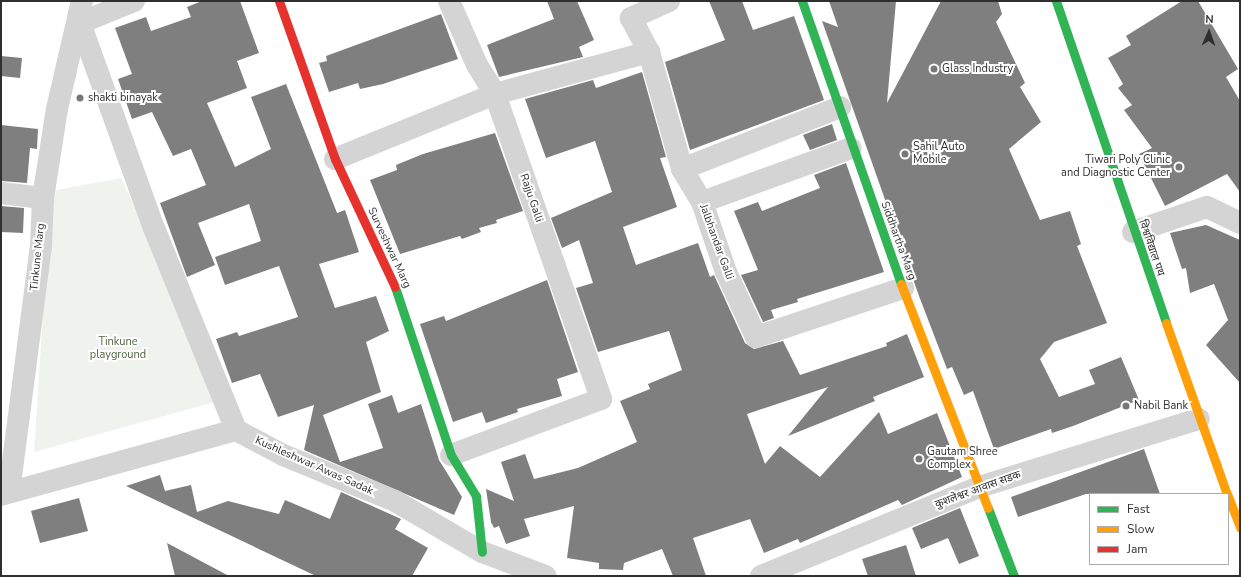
<!DOCTYPE html>
<html>
<head>
<meta charset="utf-8">
<style>
  body { margin:0 }
  #map { position:relative; width:1241px; height:577px; overflow:hidden; background:#fff; font-family:"Nunito Sans","Noto Sans Devanagari",sans-serif }
  div>[style] { position:absolute }
  [style*='--x'] { left:calc(var(--x)*1px); top:calc(var(--y)*1px); width:calc(var(--w)*1px); rotate:calc(var(--a)*1deg) }
  .green>* { inset:0; background:#f0f3ed }
  .building>* { inset:0; background:#7f7f7f }
  .street>* { height:22px; margin:-11px; padding:0 11px; transform-origin:11px; border-radius:11px; background:#d4d4d4 }
  .fast>* { height:9px; margin:-4.5px; padding:0 4.5px; transform-origin:4.5px; border-radius:4.5px; background:#30b455 }
  .slow>* { height:9px; margin:-4.5px; padding:0 4.5px; transform-origin:4.5px; border-radius:4.5px; background:#ff9f0a }
  .jam>* { height:9px; margin:-4.5px; padding:0 4.5px; transform-origin:4.5px; border-radius:4.5px; background:#e5322d }
  .dots>* { width:11px; height:11px; translate:-50% -50%; box-sizing:border-box; border:2px solid #fff; border-radius:50% }
  span { translate:-50% -50%; white-space:nowrap; text-align:center; line-height:1.15; -webkit-text-stroke:4px #fff; paint-order:stroke }
  .poi-label { font-size:11px; color:#2f2f2f }
  .left { translate:0 -50%; text-align:left }
  .right { translate:-100% -50%; text-align:right }
  .street-label { font-size:11px; color:#2f2f2f }
  .park-label { font-size:11px; color:#516641 }
  .frame { position:absolute; inset:0; border:2px solid #2f2f2f; pointer-events:none }
  .legend { position:absolute; left:1089px; top:493px; width:140px; height:72px; box-sizing:border-box; background:#fff; border:1px solid #acacac; margin:0; padding:5px 7px; list-style:none; font-size:12px; color:#2f2f2f }
  .legend li { display:flex; align-items:center; gap:8px; height:20px }
  .legend b { width:20px; border:1px solid #acacac }
  .north { position:absolute; left:1189px; top:12px; width:40px; height:40px; -webkit-text-stroke:3px #fff; paint-order:stroke; rotate:2deg; font-size:11px; font-weight:700; line-height:16px; text-align:center; color:#2f2f2f }
  .north::after { content:''; display:block; margin:auto; width:14px; height:18px; background:#2f2f2f; clip-path:polygon(50% 0,100% 100%,50% 72%,0 100%) }
</style>
</head>
<body>
<div id="map">
  <div class="green">
    <div style="clip-path:polygon(121px 178px,226px 399px,34px 452px,51px 191px)"></div>
  </div>
  <div class="building">
    <div style="clip-path:polygon(202px 1px,240px 1px,259px 53px,237px 61px,247px 88px,207px 103px,235px 167px,271px 149px,251px 97px,286px 84px,337px 213px,345px 210px,359px 252px,319px 264px,335px 308px,376px 296px,389px 331px,366px 342px,381px 392px,323px 415px,340px 462px,383px 448px,368px 404px,392px 395px,398px 413px,421px 404px,439px 460px,462px 497px,454px 515px,304px 450px,314px 405px,278px 417px,260px 374px,232px 383px,216px 339px,237px 332px,239px 336px,298px 317px,279px 266px,225px 285px,215px 257px,261px 241px,249px 204px,198px 223px,215px 265px,187px 277px,160px 203px,206px 185px,191px 149px,173px 156px,152px 112px,132px 119px,118px 79px,132px 74px,115px 28px,146px 17px,151px 31px,191px 17px,187px 7px)"></div>
    <div style="clip-path:polygon(547px 1px,577px 1px,594px 40px,579px 47px,583px 57px,499px 77px,487px 45px,554px 19px)"></div>
    <div style="clip-path:polygon(709px 1px,742px 1px,753px 30px,794px 16px,824px 100px,690px 150px,665px 62px,725px 40px)"></div>
    <div style="clip-path:polygon(829px 1px,896px 1px,887px 103px,941px 1px,998px 1px,1002px 14px,996px 22px,1025px 83px,1020px 87px,1041px 122px,1009px 149px,1040px 220px,1070px 211px,1081px 244px,1077px 246px,1107px 323px,1054px 342px,1040px 359px,1059px 397px,1095px 384px,1089px 370px,1121px 357px,1139px 400px,1073px 426px,1052px 433px,1051px 429px,994px 449px,973px 391px,964px 395px,952px 367px,947px 369px,919px 296px,822px 21px,838px 27px)"></div>
    <div style="clip-path:polygon(1182px 1px,1198px 1px,1238px 69px,1226px 77px,1240px 101px,1240px 192px,1227px 174px,1165px 206px,1139px 154px,1152px 148px,1124px 110px,1132px 105px,1118px 88px,1123px 84px,1108px 58px,1131px 45px,1126px 36px)"></div>
    <div style="clip-path:polygon(441px 14px,458px 59px,383px 84px,360px 89px,358px 83px,329px 92px,319px 63px,327px 61px,326px 56px)"></div>
    <div style="clip-path:polygon(1px 56px,22px 58px,20px 78px,1px 76px)"></div>
    <div style="clip-path:polygon(642px 72px,666px 157px,660px 158px,677px 207px,623px 227px,636px 265px,698px 243px,710px 277px,714px 275px,745px 343px,754px 349px,783px 341px,800px 375px,887px 346px,886px 343px,907px 334px,924px 377px,873px 397px,875px 401px,788px 436px,828px 387px,747px 414px,765px 464px,780px 446px,820px 477px,879px 412px,888px 434px,937px 413px,962px 477px,902px 505px,898px 500px,800px 543px,798px 539px,764px 553px,750px 519px,693px 538px,706px 576px,673px 576px,662px 549px,624px 563px,623px 570px,599px 569px,599px 563px,567px 558px,574px 506px,524px 519px,530px 536px,506px 544px,499px 526px,494px 528px,491px 522px,486px 489px,514px 501px,501px 462px,525px 454px,534px 479px,578px 468px,637px 442px,620px 401px,650px 389px,648px 384px,682px 370px,669px 331px,598px 352px,576px 288px,593px 283px,579px 240px,562px 248px,551px 218px,612px 192px,595px 141px,546px 158px,525px 99px,593px 80px,596px 88px)"></div>
    <div style="clip-path:polygon(832px 124px,837px 140px,810px 150px,803px 135px)"></div>
    <div style="clip-path:polygon(1px 125px,38px 129px,37px 149px,30px 148px,27px 183px,1px 181px)"></div>
    <div style="clip-path:polygon(495px 133px,523px 211px,496px 220px,497px 223px,479px 228px,481px 232px,462px 239px,460px 236px,400px 254px,370px 180px,397px 170px,396px 165px,423px 154px)"></div>
    <div style="clip-path:polygon(846px 163px,884px 272px,797px 299px,798px 302px,771px 310px,774px 318px,763px 322px,741px 275px,758px 270px,734px 211px,758px 202px,762px 211px,820px 188px,814px 175px)"></div>
    <div style="clip-path:polygon(1px 206px,24px 208px,23px 233px,1px 232px)"></div>
    <div style="clip-path:polygon(1206px 225px,1240px 240px,1240px 383px,1206px 345px,1228px 320px,1214px 284px,1190px 293px,1186px 268px,1182px 269px,1170px 233px)"></div>
    <div style="clip-path:polygon(547px 280px,578px 372px,557px 379px,562px 396px,517px 409px,518px 412px,486px 423px,482px 412px,453px 422px,420px 324px,444px 316px,446px 321px)"></div>
    <div style="clip-path:polygon(1144px 449px,1160px 494px,1086px 494px,1018px 517px,1011px 497px)"></div>
    <div style="clip-path:polygon(160px 475px,165px 491px,191px 485px,197px 512px,228px 501px,279px 514px,285px 500px,330px 519px,341px 492px,401px 519px,395px 529px,428px 548px,412px 576px,316px 576px,126px 486px)"></div>
    <div style="clip-path:polygon(79px 498px,88px 531px,40px 543px,31px 511px)"></div>
    <div style="clip-path:polygon(960px 508px,979px 556px,959px 564px,948px 538px,921px 549px,912px 528px)"></div>
    <div style="clip-path:polygon(167px 543px,229px 576px,175px 576px)"></div>
    <div style="clip-path:polygon(906px 545px,916px 576px,868px 576px,862px 559px)"></div>
  </div>
  <div class="street">
    <div style="--x:134;--y:1;--w:58;--a:157.8"></div>
    <div style="--x:80;--y:23;--w:218;--a:70.2"></div>
    <div style="--x:154;--y:228;--w:218;--a:67.9"></div>
    <div style="--x:449;--y:1;--w:70;--a:66.4"></div>
    <div style="--x:477;--y:65;--w:34;--a:58"></div>
    <div style="--x:495;--y:94;--w:323;--a:70.8"></div>
    <div style="--x:601;--y:399;--w:160;--a:159.5"></div>
    <div style="--x:669;--y:1;--w:42;--a:155.9"></div>
    <div style="--x:631;--y:18;--w:38;--a:62"></div>
    <div style="--x:649;--y:52;--w:122;--a:74.2"></div>
    <div style="--x:682;--y:169;--w:39;--a:59"></div>
    <div style="--x:702;--y:202;--w:74;--a:71.1"></div>
    <div style="--x:726;--y:272;--w:72;--a:65.2"></div>
    <div style="--x:756;--y:337;--w:155;--a:-18.4"></div>
    <div style="--x:335;--y:159;--w:173;--a:-22.1"></div>
    <div style="--x:495;--y:94;--w:160;--a:-15.3"></div>
    <div style="--x:682;--y:169;--w:170;--a:-21.4"></div>
    <div style="--x:1;--y:193;--w:42;--a:6.8"></div>
    <div style="--x:702;--y:202;--w:158;--a:-19.9"></div>
    <div style="--x:1133;--y:232;--w:78;--a:-18.7"></div>
    <div style="--x:1207;--y:207;--w:37;--a:26"></div>
    <div style="--x:9;--y:492;--w:248;--a:-82.6"></div>
    <div style="--x:41;--y:246;--w:48;--a:-87.6"></div>
    <div style="--x:43;--y:198;--w:90;--a:-81.1"></div>
    <div style="--x:57;--y:109;--w:111;--a:-77"></div>
    <div style="--x:1;--y:495;--w:244;--a:-15.5"></div>
    <div style="--x:236;--y:430;--w:53;--a:28"></div>
    <div style="--x:283;--y:455;--w:121;--a:22.3"></div>
    <div style="--x:395;--y:501;--w:101;--a:30.4"></div>
    <div style="--x:482;--y:552;--w:68;--a:20.6"></div>
    <div style="--x:761;--y:576;--w:235;--a:-22.2"></div>
    <div style="--x:979;--y:487;--w:230;--a:-17.2"></div>
  </div>
  <div class="fast">
    <div style="--x:802;--y:1;--w:300;--a:70.7"></div>
    <div style="--x:1056;--y:1;--w:340;--a:71.1"></div>
    <div style="--x:395;--y:287;--w:177;--a:71.6"></div>
    <div style="--x:451;--y:455;--w:48;--a:58.6"></div>
    <div style="--x:476;--y:496;--w:56;--a:83.9"></div>
    <div style="--x:988;--y:508;--w:73;--a:69.1"></div>
  </div>
  <div class="slow">
    <div style="--x:901;--y:284;--w:240;--a:68.8"></div>
    <div style="--x:1166;--y:323;--w:182;--a:70.4"></div>
    <div style="--x:1228;--y:496;--w:34;--a:69"></div>
  </div>
  <div class="jam">
    <div style="--x:279;--y:1;--w:168;--a:70.5"></div>
    <div style="--x:335;--y:159;--w:141;--a:64.9"></div>
  </div>
  <div class="dots">
    <div style="left:934px;top:69px;background:#787878"></div>
    <div style="left:80px;top:98px;background:#787878"></div>
    <div style="left:905px;top:154px;background:#787878"></div>
    <div style="left:1179px;top:167px;background:#787878"></div>
    <div style="left:1126px;top:406px;background:#787878"></div>
    <div style="left:919px;top:459px;background:#787878"></div>
  </div>
  <div class="poi-label">
    <span class="left" style="left:942px;top:69px">Glass Industry</span>
    <span class="left" style="left:88px;top:98px">shakti binayak</span>
    <span class="left" style="left:913px;top:154px">Sahil Auto<br>Mobile</span>
    <span class="right" style="left:1170px;top:167px">Tiwari Poly Clinic<br>and Diagnostic Center</span>
    <span class="left" style="left:1134px;top:406px">Nabil Bank</span>
    <span class="left" style="left:927px;top:459px">Gautam Shree<br>Complex</span>
  </div>
  <div class="street-label">
    <span style="left:531px;top:198px;rotate:71deg">Rajju Galli</span>
    <span style="left:898px;top:241px;rotate:70deg">Siddhartha Marg</span>
    <span style="left:716px;top:242px;rotate:70deg">Jalbhandar Galli</span>
    <span style="left:389px;top:248px;rotate:65deg">Surveshwar Marg</span>
    <span style="left:1151px;top:248px;rotate:71deg">विश्वविद्याल पथ</span>
    <span style="left:38px;top:257px;rotate:-84deg">Tinkune Marg</span>
    <span style="left:314px;top:466px;rotate:24deg">Kushleshwar Awas Sadak</span>
    <span style="left:978px;top:490px;rotate:-20deg">कुशलेश्वर आवास सडक</span>
  </div>
  <div class="park-label">
    <span style="left:118px;top:349px">Tinkune<br>playground</span>
  </div>
  <div class="frame"></div>
  <ul class="legend">
  <li><b style="height:5px;background:#30b455"></b>Fast</li>
  <li><b style="height:5px;background:#ff9f0a"></b>Slow</li>
  <li><b style="height:5px;background:#e5322d"></b>Jam</li>
  </ul>
  <div class="north">N</div>
</div>
</body>
</html>
